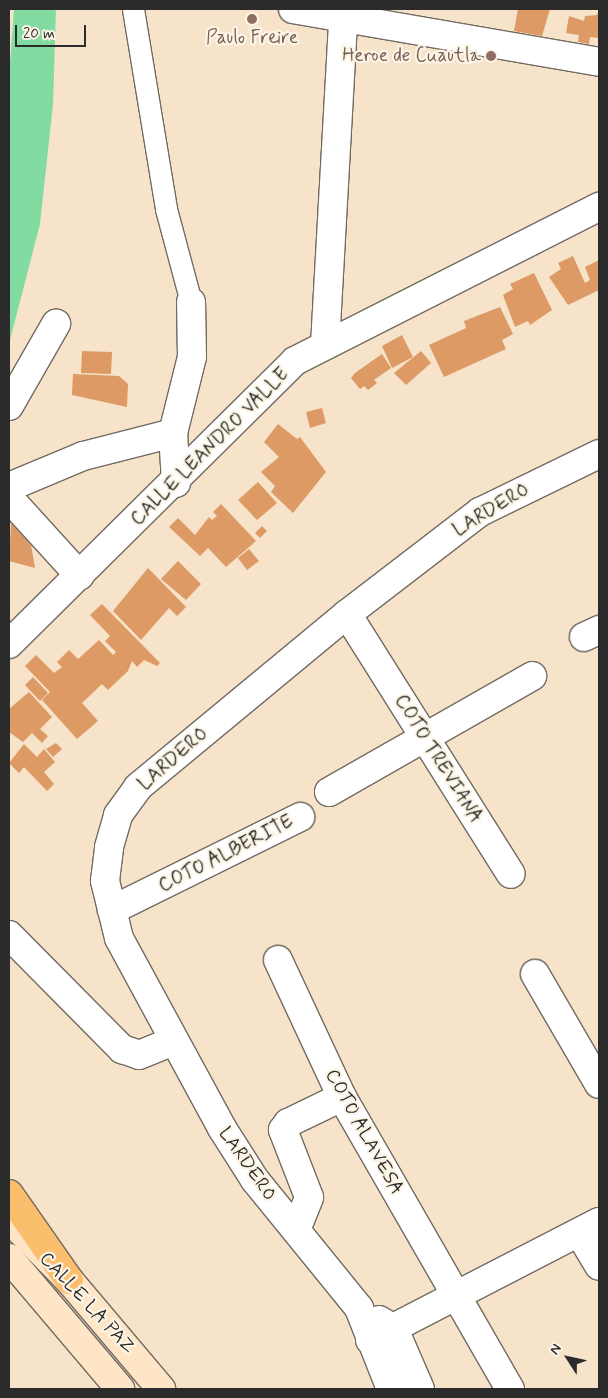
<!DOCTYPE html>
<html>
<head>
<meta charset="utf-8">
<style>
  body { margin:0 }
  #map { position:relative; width:608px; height:1398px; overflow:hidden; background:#f6e3c9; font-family:Mynerve,sans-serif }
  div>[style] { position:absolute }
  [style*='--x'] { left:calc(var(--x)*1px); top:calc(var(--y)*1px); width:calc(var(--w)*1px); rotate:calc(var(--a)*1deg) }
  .green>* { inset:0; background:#82dca2 }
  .building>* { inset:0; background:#dd9a64 }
  .roads { filter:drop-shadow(1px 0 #726b62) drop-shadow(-1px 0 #726b62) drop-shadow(0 1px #726b62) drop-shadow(0 -1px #726b62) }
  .pedestrian>* { height:21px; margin:-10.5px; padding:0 10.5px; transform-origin:10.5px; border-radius:10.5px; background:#fff }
  .minor>* { height:28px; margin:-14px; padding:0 14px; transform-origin:14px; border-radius:14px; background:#fff }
  .tertiary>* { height:28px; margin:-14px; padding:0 14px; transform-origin:14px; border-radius:14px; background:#fff }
  .secondary>* { height:28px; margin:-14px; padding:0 14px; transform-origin:14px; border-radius:14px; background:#fde5c5 }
  .trunk>* { height:28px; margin:-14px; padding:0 14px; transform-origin:14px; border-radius:14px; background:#fabe6d }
  .dots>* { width:14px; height:14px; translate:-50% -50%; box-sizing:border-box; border:2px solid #fcf5e5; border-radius:50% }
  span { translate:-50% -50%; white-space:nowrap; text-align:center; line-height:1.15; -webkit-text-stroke:4.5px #fcf5e5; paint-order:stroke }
  .education-label { font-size:19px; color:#785e54 }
  .right { translate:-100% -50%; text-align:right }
  .street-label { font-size:19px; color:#2b2b2b }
  .frame { position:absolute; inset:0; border:10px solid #2b2b2b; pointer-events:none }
  .north { position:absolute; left:543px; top:1333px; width:50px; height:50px; -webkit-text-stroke:4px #fcf5e5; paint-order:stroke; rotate:305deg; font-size:14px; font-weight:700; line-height:20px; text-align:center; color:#2b2b2b }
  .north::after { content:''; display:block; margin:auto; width:18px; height:22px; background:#2b2b2b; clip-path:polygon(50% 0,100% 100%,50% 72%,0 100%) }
  .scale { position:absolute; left:15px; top:25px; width:71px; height:22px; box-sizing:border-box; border:2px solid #2b2b2b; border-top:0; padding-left:6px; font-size:15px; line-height:18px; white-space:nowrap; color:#2b2b2b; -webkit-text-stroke:4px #fcf5e5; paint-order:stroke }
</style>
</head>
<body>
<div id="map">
  <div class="green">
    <div style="clip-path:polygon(14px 9px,56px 9px,53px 104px,40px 224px,9px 344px,9px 77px)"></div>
  </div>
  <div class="building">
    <div style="clip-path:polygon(518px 9px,550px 9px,542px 36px,514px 31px)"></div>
    <div style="clip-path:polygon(599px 9px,599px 38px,590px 37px,589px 44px,578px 42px,579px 35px,566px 33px,569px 16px,584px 21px,585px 16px,597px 15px)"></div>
    <div style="clip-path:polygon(573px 256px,585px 283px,590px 280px,585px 267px,599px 260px,599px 290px,568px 305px,549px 277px,561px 269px,558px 263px)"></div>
    <div style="clip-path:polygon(534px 273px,552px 310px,530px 325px,528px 321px,515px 327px,503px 295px,513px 289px,510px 284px)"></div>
    <div style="clip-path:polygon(500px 307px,513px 334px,502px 340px,506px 349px,444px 377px,429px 345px,466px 328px,464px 321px)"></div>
    <div style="clip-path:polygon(402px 335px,413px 357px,392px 368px,382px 346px)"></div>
    <div style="clip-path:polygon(82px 351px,112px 352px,111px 374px,81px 373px)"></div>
    <div style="clip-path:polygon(421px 351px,431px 363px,406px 385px,394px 373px)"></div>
    <div style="clip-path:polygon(382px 354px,391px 368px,374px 380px,377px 383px,368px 390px,364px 386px,360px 389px,351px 378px,355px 373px)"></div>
    <div style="clip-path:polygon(73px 374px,119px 376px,128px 384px,127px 407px,72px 395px)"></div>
    <div style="clip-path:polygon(322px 408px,326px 423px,310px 428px,306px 412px)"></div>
    <div style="clip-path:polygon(278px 424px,297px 439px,300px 437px,326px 472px,293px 513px,271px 492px,275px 486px,261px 472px,279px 457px,264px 442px)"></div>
    <div style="clip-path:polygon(258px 482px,277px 503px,257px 520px,238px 500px)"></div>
    <div style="clip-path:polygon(221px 504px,256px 541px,226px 567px,208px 548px,200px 556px,169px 527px,178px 518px,195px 535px,209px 517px,212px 520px,217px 516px,213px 512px)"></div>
    <div style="clip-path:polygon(11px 523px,31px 545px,35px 568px,9px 561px)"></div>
    <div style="clip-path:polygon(262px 526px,267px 531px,260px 538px,255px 533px)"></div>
    <div style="clip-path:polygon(249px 549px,259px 561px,247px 570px,238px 558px)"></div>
    <div style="clip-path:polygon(178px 561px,201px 584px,186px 600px,161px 579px)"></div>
    <div style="clip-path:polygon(148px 568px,186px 607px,177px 616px,169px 608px,141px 640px,113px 611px)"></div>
    <div style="clip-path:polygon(102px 604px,160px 663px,157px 666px,144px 660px,137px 667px,132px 661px,128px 671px,108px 690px,102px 684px,82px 703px,98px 721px,77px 739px,42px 700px,50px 692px,25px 666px,36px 655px,54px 673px,62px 667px,57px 662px,69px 650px,78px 659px,99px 640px,113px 655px,116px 652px,105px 641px,110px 636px,90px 615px)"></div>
    <div style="clip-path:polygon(33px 677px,48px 693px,40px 701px,25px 685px)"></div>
    <div style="clip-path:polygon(29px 692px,52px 717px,40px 729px,48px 736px,42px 743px,32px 733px,23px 742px,9px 732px,9px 709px)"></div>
    <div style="clip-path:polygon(56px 743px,62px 749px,53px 757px,46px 749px)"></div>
    <div style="clip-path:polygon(24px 744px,37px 757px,44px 749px,55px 762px,44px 772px,54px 784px,47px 791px,24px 767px,19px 773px,9px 763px)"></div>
  </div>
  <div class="roads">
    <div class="pedestrian">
      <div style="--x:133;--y:9;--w:203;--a:80.6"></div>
      <div style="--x:166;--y:209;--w:96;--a:75"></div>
    </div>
    <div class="minor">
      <div style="--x:325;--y:345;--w:325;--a:-86.8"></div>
      <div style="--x:9;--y:406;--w:95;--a:-60.2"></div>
      <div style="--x:176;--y:483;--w:50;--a:-93.4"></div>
      <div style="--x:173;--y:433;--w:78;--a:-76"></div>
      <div style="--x:192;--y:357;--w:55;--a:-91"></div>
      <div style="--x:9;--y:487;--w:80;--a:-22.7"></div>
      <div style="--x:83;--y:456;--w:93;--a:-14.3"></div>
      <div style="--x:9;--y:498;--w:105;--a:47.7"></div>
      <div style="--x:347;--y:614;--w:307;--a:57.8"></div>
      <div style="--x:584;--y:637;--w:17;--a:-25"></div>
      <div style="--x:329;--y:792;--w:234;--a:-29.7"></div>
      <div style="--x:112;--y:910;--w:210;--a:-26.3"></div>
      <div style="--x:9;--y:935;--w:161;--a:45.3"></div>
      <div style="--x:122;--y:1049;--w:18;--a:19"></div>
      <div style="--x:139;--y:1055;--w:38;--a:-22"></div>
      <div style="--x:278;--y:960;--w:151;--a:65"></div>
      <div style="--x:342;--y:1097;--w:337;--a:60.1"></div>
      <div style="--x:535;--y:974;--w:127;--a:59.8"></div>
      <div style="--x:296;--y:1230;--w:35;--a:-68"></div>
      <div style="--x:309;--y:1197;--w:72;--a:-111.2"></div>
      <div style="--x:283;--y:1130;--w:9;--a:-54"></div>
      <div style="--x:288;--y:1123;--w:60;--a:-25.7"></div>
      <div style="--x:580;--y:1234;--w:37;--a:59"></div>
    </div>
    <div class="tertiary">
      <div style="--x:293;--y:9;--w:311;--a:9.8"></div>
      <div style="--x:9;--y:644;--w:402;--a:-44.7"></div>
      <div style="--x:295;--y:361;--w:341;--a:-26.9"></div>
      <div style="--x:379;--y:1320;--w:17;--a:31"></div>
      <div style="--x:394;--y:1329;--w:65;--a:66.6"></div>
      <div style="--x:370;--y:1340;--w:258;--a:-27.3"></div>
      <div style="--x:391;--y:1389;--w:87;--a:-111.6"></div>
      <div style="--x:359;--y:1308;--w:165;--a:-129.1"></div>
      <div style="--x:255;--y:1180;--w:62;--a:-122.4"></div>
      <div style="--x:222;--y:1128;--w:216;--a:-118.5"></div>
      <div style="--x:119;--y:938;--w:59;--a:-103.8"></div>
      <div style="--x:105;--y:881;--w:34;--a:-83"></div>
      <div style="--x:109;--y:847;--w:33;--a:-74"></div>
      <div style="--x:118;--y:815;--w:34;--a:-54"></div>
      <div style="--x:138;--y:787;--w:271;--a:-39.6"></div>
      <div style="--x:347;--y:614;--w:168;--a:-37.5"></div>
      <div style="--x:480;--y:512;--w:132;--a:-26"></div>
    </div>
    <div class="secondary">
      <div style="--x:9;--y:1219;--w:86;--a:45.5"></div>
      <div style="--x:69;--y:1280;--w:143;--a:49.8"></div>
      <div style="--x:9;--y:1258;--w:172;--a:49.7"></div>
    </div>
    <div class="trunk">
      <div style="--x:9;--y:1194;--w:105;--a:55.1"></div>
    </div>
  </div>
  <div class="dots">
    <div style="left:252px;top:19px;background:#8d6e63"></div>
    <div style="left:491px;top:56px;background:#8d6e63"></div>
  </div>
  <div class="education-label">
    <span style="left:252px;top:38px">Paulo Freire</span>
    <span class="right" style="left:481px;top:56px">Heroe de Cuautla</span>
  </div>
  <div class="street-label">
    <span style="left:210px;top:447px;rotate:-45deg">CALLE LEANDRO VALLE</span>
    <span style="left:491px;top:510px;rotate:-31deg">LARDERO</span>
    <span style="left:173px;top:759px;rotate:-41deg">LARDERO</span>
    <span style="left:438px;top:759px;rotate:58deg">COTO TREVIANA</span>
    <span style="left:226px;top:854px;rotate:-27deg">COTO ALBERITE</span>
    <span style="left:364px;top:1132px;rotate:61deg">COTO ALAVESA</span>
    <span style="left:247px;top:1164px;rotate:55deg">LARDERO</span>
    <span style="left:87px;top:1303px;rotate:47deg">CALLE LA PAZ</span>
  </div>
  <div class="frame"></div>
  <div class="north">N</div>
  <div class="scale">20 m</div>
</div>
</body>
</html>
